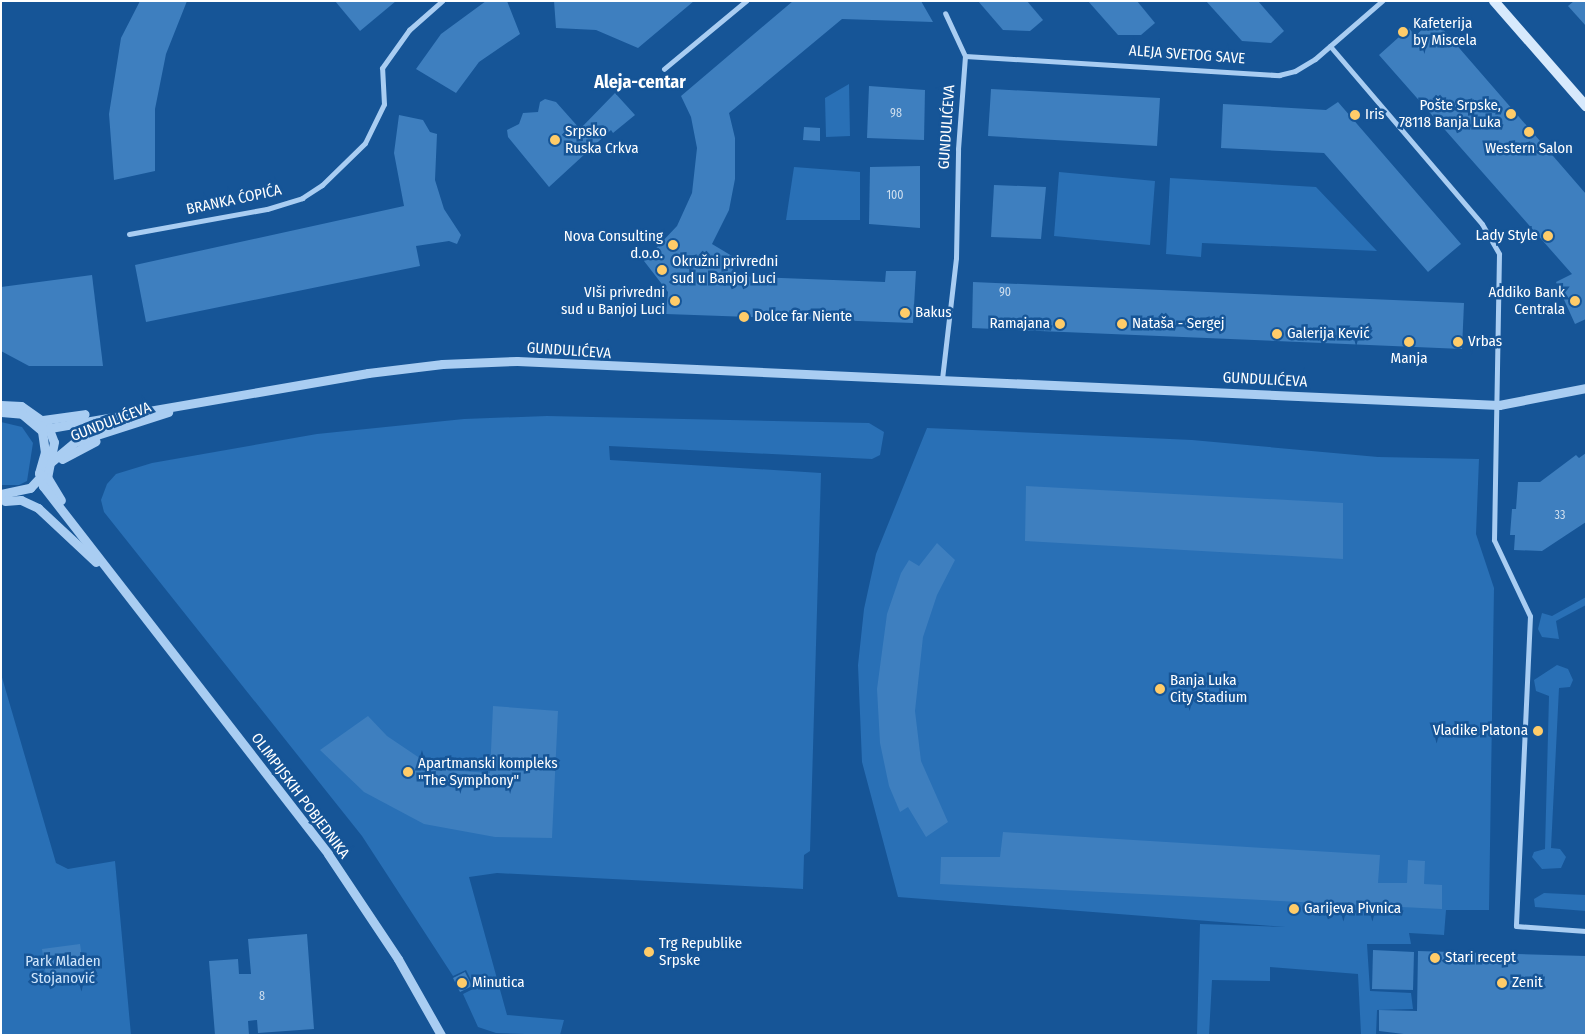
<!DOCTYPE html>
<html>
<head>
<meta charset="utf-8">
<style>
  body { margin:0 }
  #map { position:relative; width:1587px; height:1036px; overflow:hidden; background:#165597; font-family:"Fira Sans Condensed",sans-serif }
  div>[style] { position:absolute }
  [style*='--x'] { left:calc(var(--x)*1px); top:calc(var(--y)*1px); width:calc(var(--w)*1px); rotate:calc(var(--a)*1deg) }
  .green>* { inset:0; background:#2970b6 }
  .building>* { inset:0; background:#3e7fbf }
  .pedestrian>* { height:4.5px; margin:-2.25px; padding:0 2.25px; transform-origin:2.25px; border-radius:2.25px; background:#a9cdf2 }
  .minor>* { height:5px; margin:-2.5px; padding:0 2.5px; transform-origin:2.5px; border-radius:2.5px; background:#a9cdf2 }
  .tertiary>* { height:9px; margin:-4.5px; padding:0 4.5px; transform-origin:4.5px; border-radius:4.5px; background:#a9cdf2 }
  .secondary>* { height:10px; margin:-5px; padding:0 5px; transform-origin:5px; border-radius:5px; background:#d7e9fc }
  .dots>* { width:14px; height:14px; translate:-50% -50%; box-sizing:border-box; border:2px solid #165597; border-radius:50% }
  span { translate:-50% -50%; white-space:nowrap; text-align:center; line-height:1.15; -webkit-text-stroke:5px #165597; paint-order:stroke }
  .number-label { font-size:12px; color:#cfdfef }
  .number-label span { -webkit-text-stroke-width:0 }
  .poi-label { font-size:15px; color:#fff }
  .left { translate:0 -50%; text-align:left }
  .right { translate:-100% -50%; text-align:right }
  .street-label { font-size:15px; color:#fff }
  .park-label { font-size:15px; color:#d0e6fc }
  .quarter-label { font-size:18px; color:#fff; font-weight:700 }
  .frame { position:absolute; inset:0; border:2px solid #fff; pointer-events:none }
</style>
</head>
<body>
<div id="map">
  <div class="green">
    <div style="clip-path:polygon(849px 84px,850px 136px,826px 137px,825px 98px)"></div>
    <div style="clip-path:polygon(794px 167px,860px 172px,860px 220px,786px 220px)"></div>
    <div style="clip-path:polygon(1059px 172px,1155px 181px,1150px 245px,1054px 236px)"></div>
    <div style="clip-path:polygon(1170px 178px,1316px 187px,1377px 251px,1202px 243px,1201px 257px,1166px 254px)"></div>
    <div style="clip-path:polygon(547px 416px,869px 423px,884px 432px,880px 455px,872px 459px,609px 446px,610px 460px,821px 473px,810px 851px,804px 855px,803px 889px,497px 873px,469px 877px,507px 1015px,564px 1020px,560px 1035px,496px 1033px,478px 1027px,463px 994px,475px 988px,466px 970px,453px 976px,362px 836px,104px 512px,101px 500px,107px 484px,116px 474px,152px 463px,317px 434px,464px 419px)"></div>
    <div style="clip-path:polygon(1px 422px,22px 427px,33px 443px,27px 481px,19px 485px,1px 485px)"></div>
    <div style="clip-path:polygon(927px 428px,1192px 440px,1378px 457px,1479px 459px,1476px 534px,1494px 588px,1489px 910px,1446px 910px,1444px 935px,1409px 933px,1411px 944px,1367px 944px,1370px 991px,1411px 993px,1413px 1009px,1377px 1010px,1376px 1035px,1361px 1034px,1358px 974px,1270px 967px,1270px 981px,1212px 980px,1209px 1035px,1197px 1035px,1200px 924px,1286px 927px,898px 897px,862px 762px,858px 665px,864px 609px,876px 554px)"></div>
    <div style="clip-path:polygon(1586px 597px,1586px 605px,1556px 621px,1559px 639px,1542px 637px,1538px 629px,1542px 613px,1552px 616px)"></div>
    <div style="clip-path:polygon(1557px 665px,1568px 669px,1573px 680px,1570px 687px,1559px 688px,1551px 848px,1560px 849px,1566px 857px,1561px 868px,1542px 869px,1532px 857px,1534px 852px,1545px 849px,1549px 696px,1536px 691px,1534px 680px)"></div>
    <div style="clip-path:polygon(1px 674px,56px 863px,68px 869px,115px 861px,131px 1035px,1px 1035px)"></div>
    <div style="clip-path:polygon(1544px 893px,1586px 895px,1586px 911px,1535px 907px,1534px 899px)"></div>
  </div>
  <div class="building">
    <div style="clip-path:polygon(140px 1px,187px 1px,166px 54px,155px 109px,155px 171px,114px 180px,109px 114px,121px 38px)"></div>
    <div style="clip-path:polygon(335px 1px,396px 1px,360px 31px)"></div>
    <div style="clip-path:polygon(486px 1px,507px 1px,520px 34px,479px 62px,456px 93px,416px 69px,441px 34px)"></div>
    <div style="clip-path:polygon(554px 1px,694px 1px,638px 48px,596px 30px,556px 28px)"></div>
    <div style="clip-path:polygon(793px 1px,921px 1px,933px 22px,842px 19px,729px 113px,735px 138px,735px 179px,729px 210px,712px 244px,732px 256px,733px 276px,885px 282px,886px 271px,916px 271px,913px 323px,666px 314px,668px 292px,644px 261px,677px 226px,692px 193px,697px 148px,691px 117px,681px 96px)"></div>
    <div style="clip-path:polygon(978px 1px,1027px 1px,1043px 20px,1030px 31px,1003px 30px)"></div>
    <div style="clip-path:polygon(1088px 1px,1137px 1px,1155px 23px,1141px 35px,1118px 35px)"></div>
    <div style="clip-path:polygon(1206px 1px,1258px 1px,1284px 31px,1271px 43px,1242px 41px)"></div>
    <div style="clip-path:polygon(1574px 1px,1586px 1px,1586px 26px,1568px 6px)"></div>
    <div style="clip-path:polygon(1434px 19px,1586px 194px,1586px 319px,1575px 324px,1556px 282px,1572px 274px,1379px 55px,1409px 28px,1415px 36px)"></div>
    <div style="clip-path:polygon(869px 86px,925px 90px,924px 140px,867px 138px)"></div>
    <div style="clip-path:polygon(991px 89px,1160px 98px,1157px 146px,988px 136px)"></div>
    <div style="clip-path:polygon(615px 93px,635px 115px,613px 133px,611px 130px,549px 187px,508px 137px,507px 130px,519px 124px,523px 113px,538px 112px,540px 102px,545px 99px,556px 102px,580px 129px)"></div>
    <div style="clip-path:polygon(1338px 102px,1461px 244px,1428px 272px,1324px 153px,1221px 148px,1223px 104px,1326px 110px)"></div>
    <div style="clip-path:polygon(399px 115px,423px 120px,430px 132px,437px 134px,435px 180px,444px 209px,461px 235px,457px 244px,449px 241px,416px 246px,420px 266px,146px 322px,135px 265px,404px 206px,394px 153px)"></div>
    <div style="clip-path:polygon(804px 127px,820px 128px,820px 141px,803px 140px)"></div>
    <div style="clip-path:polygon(920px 166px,920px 228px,869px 224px,870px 167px)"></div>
    <div style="clip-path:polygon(994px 185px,1046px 187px,1041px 239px,991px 237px)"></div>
    <div style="clip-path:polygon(92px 275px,103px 366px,29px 366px,1px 351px,1px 287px)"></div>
    <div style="clip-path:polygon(973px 282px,1464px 303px,1462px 349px,972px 328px)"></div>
    <div style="clip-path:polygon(1586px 453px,1586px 522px,1542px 551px,1514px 550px,1515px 535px,1510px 535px,1512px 509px,1516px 509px,1518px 482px,1540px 482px,1576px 455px,1579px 458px)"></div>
    <div style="clip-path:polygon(1026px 486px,1343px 503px,1343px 559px,1025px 541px)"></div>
    <div style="clip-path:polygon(937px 543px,955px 560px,937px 595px,923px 637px,915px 711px,921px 761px,948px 822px,926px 837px,908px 807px,900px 812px,889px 786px,880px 743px,877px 689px,887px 614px,901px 573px,909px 560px,919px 566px)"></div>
    <div style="clip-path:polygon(493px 706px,558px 711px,552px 838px,495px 837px,424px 824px,364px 792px,320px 750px,368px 716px,387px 736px,427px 763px,461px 771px,490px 773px)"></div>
    <div style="clip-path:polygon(1003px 832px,1380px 855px,1378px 883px,1407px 883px,1408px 860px,1425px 861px,1424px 884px,1442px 885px,1442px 909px,940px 884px,941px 857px,1000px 857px)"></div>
    <div style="clip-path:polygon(307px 934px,314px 1029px,258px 1033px,257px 1020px,248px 1021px,249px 1035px,215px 1035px,209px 961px,238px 959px,239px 974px,251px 974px,248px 939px)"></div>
    <div style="clip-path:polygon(80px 944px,84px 971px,46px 976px,42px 949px)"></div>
    <div style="clip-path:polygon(1373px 950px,1414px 952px,1413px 990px,1372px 989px)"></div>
    <div style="clip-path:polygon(1418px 951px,1586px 956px,1586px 1035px,1412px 1035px,1379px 1031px,1379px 1010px,1417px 1011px)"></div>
    <div style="clip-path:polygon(465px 972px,472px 986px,460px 992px,453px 978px)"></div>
  </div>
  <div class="pedestrian">
    <div style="--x:664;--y:69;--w:107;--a:-39.7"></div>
  </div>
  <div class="minor">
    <div style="--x:1330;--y:46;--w:234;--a:49.5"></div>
    <div style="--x:1482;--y:224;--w:34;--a:60"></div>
    <div style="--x:1499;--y:254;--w:286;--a:91"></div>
    <div style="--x:1494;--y:540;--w:84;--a:64.7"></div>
    <div style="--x:1530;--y:616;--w:310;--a:92.6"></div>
    <div style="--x:1516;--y:926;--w:70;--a:4.1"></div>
    <div style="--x:965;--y:56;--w:315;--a:3.5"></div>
    <div style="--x:1279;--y:75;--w:16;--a:-14"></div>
    <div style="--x:1295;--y:71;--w:23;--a:-31"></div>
    <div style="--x:1315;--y:59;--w:89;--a:-40.9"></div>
    <div style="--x:129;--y:234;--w:140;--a:-10.3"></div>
    <div style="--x:267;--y:209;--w:37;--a:-17"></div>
    <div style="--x:302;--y:198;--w:24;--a:-33"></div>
    <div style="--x:322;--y:185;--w:60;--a:-44.3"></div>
    <div style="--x:365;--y:143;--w:43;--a:-64"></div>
    <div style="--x:384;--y:104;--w:36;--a:-93"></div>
    <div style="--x:382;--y:68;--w:47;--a:-54.6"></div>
    <div style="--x:409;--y:30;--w:44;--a:-41.3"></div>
    <div style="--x:942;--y:379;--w:122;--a:-83.4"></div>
    <div style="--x:956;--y:258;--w:109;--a:-88.9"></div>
    <div style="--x:958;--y:149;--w:93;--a:-85.7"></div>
    <div style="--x:965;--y:56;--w:47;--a:-114.9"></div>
  </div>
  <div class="tertiary">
    <div style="--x:1;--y:405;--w:20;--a:3"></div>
    <div style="--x:21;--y:406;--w:32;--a:35"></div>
    <div style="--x:47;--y:424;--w:19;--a:69"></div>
    <div style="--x:54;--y:442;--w:36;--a:101"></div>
    <div style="--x:47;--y:477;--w:27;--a:59"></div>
    <div style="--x:1;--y:412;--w:21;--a:5"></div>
    <div style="--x:22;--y:414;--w:26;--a:40"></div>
    <div style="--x:42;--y:431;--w:21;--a:82"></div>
    <div style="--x:45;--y:452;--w:22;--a:106"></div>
    <div style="--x:39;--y:473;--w:14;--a:73"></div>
    <div style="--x:43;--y:486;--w:465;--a:52.2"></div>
    <div style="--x:328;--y:854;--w:126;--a:56.3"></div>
    <div style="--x:398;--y:959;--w:87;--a:60.5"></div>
    <div style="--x:43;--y:420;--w:42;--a:-8.1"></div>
    <div style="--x:36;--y:424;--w:15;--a:16"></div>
    <div style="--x:50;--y:428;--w:323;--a:-9.8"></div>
    <div style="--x:368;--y:373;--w:75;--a:-6.9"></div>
    <div style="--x:442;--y:364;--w:75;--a:-2.3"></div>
    <div style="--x:517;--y:361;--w:983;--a:2.57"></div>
    <div style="--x:1499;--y:405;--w:89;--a:-11.1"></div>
    <div style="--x:62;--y:459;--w:38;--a:-28"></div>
    <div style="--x:51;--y:462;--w:31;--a:-40"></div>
    <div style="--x:75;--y:442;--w:98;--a:-17.9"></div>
    <div style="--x:1;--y:494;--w:30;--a:-12"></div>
    <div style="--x:30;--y:488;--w:18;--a:-47"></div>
    <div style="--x:5;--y:501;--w:16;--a:-4"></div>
    <div style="--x:21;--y:500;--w:19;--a:25"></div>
    <div style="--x:38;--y:508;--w:79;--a:43"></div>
  </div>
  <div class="secondary">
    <div style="--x:1494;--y:1;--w:140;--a:48.8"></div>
  </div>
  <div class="dots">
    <div style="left:1403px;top:32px;background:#ffcc69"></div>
    <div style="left:1511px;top:114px;background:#ffcc69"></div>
    <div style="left:1355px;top:115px;background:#ffcc69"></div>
    <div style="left:1529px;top:132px;background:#ffcc69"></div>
    <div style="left:555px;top:140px;background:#ffcc69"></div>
    <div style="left:1548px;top:236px;background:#ffcc69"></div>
    <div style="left:673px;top:245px;background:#ffcc69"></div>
    <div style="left:662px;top:270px;background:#ffcc69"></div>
    <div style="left:675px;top:301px;background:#ffcc69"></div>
    <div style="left:1575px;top:301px;background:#ffcc69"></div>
    <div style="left:905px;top:313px;background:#ffcc69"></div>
    <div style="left:744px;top:317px;background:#ffcc69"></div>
    <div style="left:1060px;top:324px;background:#ffcc69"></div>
    <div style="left:1122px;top:324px;background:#ffcc69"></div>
    <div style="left:1277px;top:334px;background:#ffcc69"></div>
    <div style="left:1409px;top:342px;background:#ffcc69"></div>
    <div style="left:1458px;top:342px;background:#ffcc69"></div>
    <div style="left:1160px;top:689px;background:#ffcc69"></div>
    <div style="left:1538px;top:731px;background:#ffcc69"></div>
    <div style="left:408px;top:772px;background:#ffcc69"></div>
    <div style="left:1294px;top:909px;background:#ffcc69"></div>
    <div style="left:649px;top:952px;background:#ffcc69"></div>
    <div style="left:1435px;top:958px;background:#ffcc69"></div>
    <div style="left:462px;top:983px;background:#ffcc69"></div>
    <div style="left:1502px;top:983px;background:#ffcc69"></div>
  </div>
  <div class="number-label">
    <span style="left:896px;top:114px">98</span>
    <span style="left:895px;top:196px">100</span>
    <span style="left:1005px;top:293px">90</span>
    <span style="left:1560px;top:516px">33</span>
    <span style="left:262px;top:997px">8</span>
  </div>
  <div class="poi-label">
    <span class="left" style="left:1413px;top:32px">Kafeterija<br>by Miscela</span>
    <span class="right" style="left:1501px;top:114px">Pošte Srpske,<br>78118 Banja Luka</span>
    <span class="left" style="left:1365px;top:115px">Iris</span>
    <span class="left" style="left:565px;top:140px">Srpsko<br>Ruska Crkva</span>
    <span style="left:1529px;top:149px">Western Salon</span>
    <span class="right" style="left:663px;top:245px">Nova Consulting<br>d.o.o.</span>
    <span class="right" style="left:1538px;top:236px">Lady Style</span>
    <span class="left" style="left:672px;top:270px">Okružni privredni<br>sud u Banjoj Luci</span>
    <span class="right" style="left:665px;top:301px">VIši privredni<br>sud u Banjoj Luci</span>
    <span class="right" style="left:1565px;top:301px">Addiko Bank<br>Centrala</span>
    <span class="left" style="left:915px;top:313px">Bakus</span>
    <span class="left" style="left:754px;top:317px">Dolce far Niente</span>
    <span class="right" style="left:1050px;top:324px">Ramajana</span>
    <span class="left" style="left:1132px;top:324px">Nataša - Sergej</span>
    <span class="left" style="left:1287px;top:334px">Galerija Kević</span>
    <span class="left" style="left:1468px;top:342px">Vrbas</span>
    <span style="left:1409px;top:359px">Manja</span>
    <span class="left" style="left:1170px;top:689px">Banja Luka<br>City Stadium</span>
    <span class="right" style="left:1528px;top:731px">Vladike Platona</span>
    <span class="left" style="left:418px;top:772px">Apartmanski kompleks<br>"The Symphony"</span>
    <span class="left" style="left:1304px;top:909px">Garijeva Pivnica</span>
    <span class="left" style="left:659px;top:952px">Trg Republike<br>Srpske</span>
    <span class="left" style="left:1445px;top:958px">Stari recept</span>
    <span class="left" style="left:472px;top:983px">Minutica</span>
    <span class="left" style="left:1512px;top:983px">Zenit</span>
  </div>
  <div class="street-label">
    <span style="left:1187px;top:55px;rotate:4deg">ALEJA SVETOG SAVE</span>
    <span style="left:947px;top:127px;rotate:-86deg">GUNDULIĆEVA</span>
    <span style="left:234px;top:200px;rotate:-12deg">BRANKA ĆOPIĆA</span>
    <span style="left:569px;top:351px;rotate:4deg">GUNDULIĆEVA</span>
    <span style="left:1265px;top:380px;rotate:3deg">GUNDULIĆEVA</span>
    <span style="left:111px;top:422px;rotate:-21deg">GUNDULIĆEVA</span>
    <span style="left:300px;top:796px;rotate:53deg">OLIMPIJSKIH POBJEDNIKA</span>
  </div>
  <div class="park-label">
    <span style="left:63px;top:970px">Park Mladen<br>Stojanović</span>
  </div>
  <div class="quarter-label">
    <span style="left:640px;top:82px">Aleja-centar</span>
  </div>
  <div class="frame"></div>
</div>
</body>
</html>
